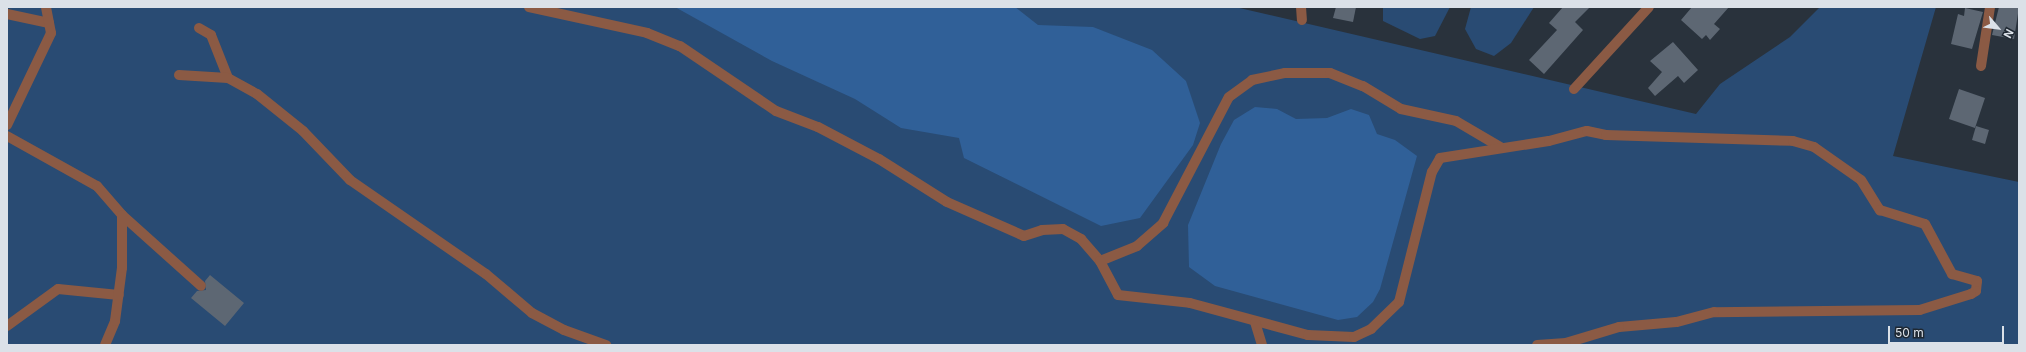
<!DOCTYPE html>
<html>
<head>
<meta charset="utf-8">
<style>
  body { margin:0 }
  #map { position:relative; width:2026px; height:352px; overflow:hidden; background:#29323c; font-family:Inter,sans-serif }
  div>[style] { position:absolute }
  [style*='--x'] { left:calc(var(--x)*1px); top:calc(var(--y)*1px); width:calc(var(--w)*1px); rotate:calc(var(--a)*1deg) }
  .green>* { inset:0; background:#294b73 }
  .water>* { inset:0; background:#306098 }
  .building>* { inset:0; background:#5d6773 }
  .minor>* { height:10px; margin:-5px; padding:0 5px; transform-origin:5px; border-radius:5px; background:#8b5a44 }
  span { translate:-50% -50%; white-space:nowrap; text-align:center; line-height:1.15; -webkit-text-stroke:3px #1f2832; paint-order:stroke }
  .frame { position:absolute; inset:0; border:8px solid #dbe1e8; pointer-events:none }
  .north { position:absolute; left:1978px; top:8px; width:40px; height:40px; -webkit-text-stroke:3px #1f2832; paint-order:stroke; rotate:118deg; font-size:11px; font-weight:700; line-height:16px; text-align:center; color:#dbe1e8 }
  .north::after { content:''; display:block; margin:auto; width:14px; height:18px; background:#dbe1e8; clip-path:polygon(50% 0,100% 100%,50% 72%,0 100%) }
  .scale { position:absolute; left:1888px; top:326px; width:116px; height:18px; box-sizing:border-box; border:2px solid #dbe1e8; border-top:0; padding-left:5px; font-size:12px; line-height:14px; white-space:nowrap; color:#dbe1e8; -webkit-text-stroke:3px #1f2832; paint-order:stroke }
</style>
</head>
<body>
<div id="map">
  <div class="green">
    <div style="clip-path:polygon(7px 7px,1235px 7px,1696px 114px,1720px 84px,1790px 37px,1820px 7px,1936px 7px,1893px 156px,2019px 182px,2019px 345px,7px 345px)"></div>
    <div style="clip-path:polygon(1383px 7px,1450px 7px,1435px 36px,1420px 39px,1383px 21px)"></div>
    <div style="clip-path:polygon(1471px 7px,1534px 7px,1511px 43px,1494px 56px,1476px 49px,1465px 29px)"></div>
  </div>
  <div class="water">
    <div style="clip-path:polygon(675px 7px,1015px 7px,1038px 25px,1093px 27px,1152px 50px,1186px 81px,1200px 123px,1193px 145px,1140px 218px,1101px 226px,964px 158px,959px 138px,901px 128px,855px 99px,772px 61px)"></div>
    <div style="clip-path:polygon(1255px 107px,1277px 109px,1296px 119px,1327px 118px,1351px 109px,1369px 115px,1377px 134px,1395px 140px,1417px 156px,1380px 289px,1373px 302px,1357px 317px,1338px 320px,1215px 286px,1189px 267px,1188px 225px,1221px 144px,1234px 120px)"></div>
  </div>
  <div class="building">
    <div style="clip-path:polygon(1336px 7px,1356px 7px,1353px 22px,1333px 18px)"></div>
    <div style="clip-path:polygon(1563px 7px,1590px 7px,1575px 22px,1583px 30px,1544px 74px,1529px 60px,1557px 30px,1549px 23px)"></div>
    <div style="clip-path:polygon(1692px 7px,1729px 7px,1714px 24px,1720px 29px,1710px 40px,1706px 35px,1702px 39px,1681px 20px)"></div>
    <div style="clip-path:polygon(1999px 7px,2019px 7px,2014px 39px,1992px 35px)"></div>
    <div style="clip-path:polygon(1965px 8px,1983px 12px,1972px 49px,1951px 44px,1958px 14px,1964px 16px)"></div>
    <div style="clip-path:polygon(1673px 42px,1698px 70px,1684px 83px,1678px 76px,1655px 96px,1648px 88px,1662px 72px,1650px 61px)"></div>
    <div style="clip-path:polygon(1959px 89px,1985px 98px,1975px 128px,1949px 119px)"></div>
    <div style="clip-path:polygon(1976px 126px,1989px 130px,1985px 144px,1972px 140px)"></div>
    <div style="clip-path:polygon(210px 275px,244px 303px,225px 326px,191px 298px,197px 291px,206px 290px,205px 281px)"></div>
  </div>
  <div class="minor">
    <div style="--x:529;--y:7;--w:121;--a:12.4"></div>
    <div style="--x:647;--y:33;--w:35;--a:22"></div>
    <div style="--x:680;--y:46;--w:116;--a:34.1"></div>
    <div style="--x:776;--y:111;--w:45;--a:20.9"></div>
    <div style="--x:818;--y:127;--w:69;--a:27.7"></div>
    <div style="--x:879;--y:159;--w:80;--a:32.3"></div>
    <div style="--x:947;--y:202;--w:84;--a:23.8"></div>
    <div style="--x:1024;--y:236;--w:19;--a:-18"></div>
    <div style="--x:1042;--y:230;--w:21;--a:-3"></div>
    <div style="--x:1063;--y:229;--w:21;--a:29"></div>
    <div style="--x:1081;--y:239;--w:29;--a:49"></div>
    <div style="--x:1100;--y:261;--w:40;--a:-22"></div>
    <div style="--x:1137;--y:246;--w:35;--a:-41"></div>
    <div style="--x:1163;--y:223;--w:142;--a:-62.4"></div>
    <div style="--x:1229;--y:97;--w:29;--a:-36"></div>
    <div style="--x:1252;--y:80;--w:34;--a:-12"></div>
    <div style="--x:1285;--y:73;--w:45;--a:0"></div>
    <div style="--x:1330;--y:73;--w:35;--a:22"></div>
    <div style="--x:1363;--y:86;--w:44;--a:31.2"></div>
    <div style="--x:1401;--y:109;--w:56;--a:12.3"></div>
    <div style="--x:1456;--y:121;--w:53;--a:30.4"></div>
    <div style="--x:1301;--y:7;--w:13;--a:86"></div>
    <div style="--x:7;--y:14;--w:43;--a:12.1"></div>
    <div style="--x:199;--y:28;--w:14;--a:30"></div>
    <div style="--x:211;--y:35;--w:46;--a:68.4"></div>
    <div style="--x:228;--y:78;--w:33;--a:29"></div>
    <div style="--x:257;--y:94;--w:59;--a:38.8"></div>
    <div style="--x:303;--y:131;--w:68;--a:46.2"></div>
    <div style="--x:350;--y:180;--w:165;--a:34.7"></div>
    <div style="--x:486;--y:274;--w:60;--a:40.3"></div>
    <div style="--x:532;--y:313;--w:36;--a:28"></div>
    <div style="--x:564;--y:330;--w:45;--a:19.7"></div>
    <div style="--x:1981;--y:66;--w:60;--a:-81.3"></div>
    <div style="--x:179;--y:75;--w:49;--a:3.5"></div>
    <div style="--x:1574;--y:89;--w:111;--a:-47.6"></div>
    <div style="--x:7;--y:125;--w:102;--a:-64.4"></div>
    <div style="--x:51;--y:33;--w:26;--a:-101"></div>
    <div style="--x:7;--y:136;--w:103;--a:29.1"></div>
    <div style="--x:97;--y:186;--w:38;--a:49"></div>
    <div style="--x:122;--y:215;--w:106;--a:41.9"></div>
    <div style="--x:1100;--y:261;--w:38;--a:62"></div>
    <div style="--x:1118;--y:295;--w:72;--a:6.3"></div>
    <div style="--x:1190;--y:303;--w:122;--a:15.2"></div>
    <div style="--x:1308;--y:335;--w:46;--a:2.5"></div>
    <div style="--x:1354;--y:337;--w:19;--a:-25"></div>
    <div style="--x:1371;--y:329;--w:39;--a:-44"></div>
    <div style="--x:1399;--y:302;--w:134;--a:-75.8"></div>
    <div style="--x:1432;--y:172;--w:16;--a:-60"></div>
    <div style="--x:1440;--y:158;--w:110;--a:-8.9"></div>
    <div style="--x:1549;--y:141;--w:39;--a:-15"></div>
    <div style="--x:1587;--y:131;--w:19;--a:12"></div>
    <div style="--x:1606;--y:135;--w:187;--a:1.8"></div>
    <div style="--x:1793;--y:141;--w:22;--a:16"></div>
    <div style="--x:1814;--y:147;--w:57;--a:35.1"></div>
    <div style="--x:1861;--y:180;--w:36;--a:58"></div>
    <div style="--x:1880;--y:210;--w:47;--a:17.3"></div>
    <div style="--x:1925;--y:224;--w:57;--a:61.6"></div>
    <div style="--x:1952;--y:274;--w:26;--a:16"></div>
    <div style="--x:1977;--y:281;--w:10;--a:96"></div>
    <div style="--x:1976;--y:291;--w:6;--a:149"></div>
    <div style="--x:1971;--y:294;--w:53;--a:162.6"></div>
    <div style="--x:1920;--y:310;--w:206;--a:179.4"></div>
    <div style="--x:1714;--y:312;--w:39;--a:165"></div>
    <div style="--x:1676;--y:322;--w:57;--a:175"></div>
    <div style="--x:1619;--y:327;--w:55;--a:163.2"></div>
    <div style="--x:1566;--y:343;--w:29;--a:176"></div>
    <div style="--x:1255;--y:322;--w:24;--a:73"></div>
    <div style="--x:7;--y:326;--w:63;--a:-36"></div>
    <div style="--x:58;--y:289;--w:61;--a:5.6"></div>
    <div style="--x:105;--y:345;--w:26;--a:-67"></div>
    <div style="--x:115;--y:321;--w:53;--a:-82.5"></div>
    <div style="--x:122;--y:268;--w:53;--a:-90"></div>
  </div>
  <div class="frame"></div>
  <div class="north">N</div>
  <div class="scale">50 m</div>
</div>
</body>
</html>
